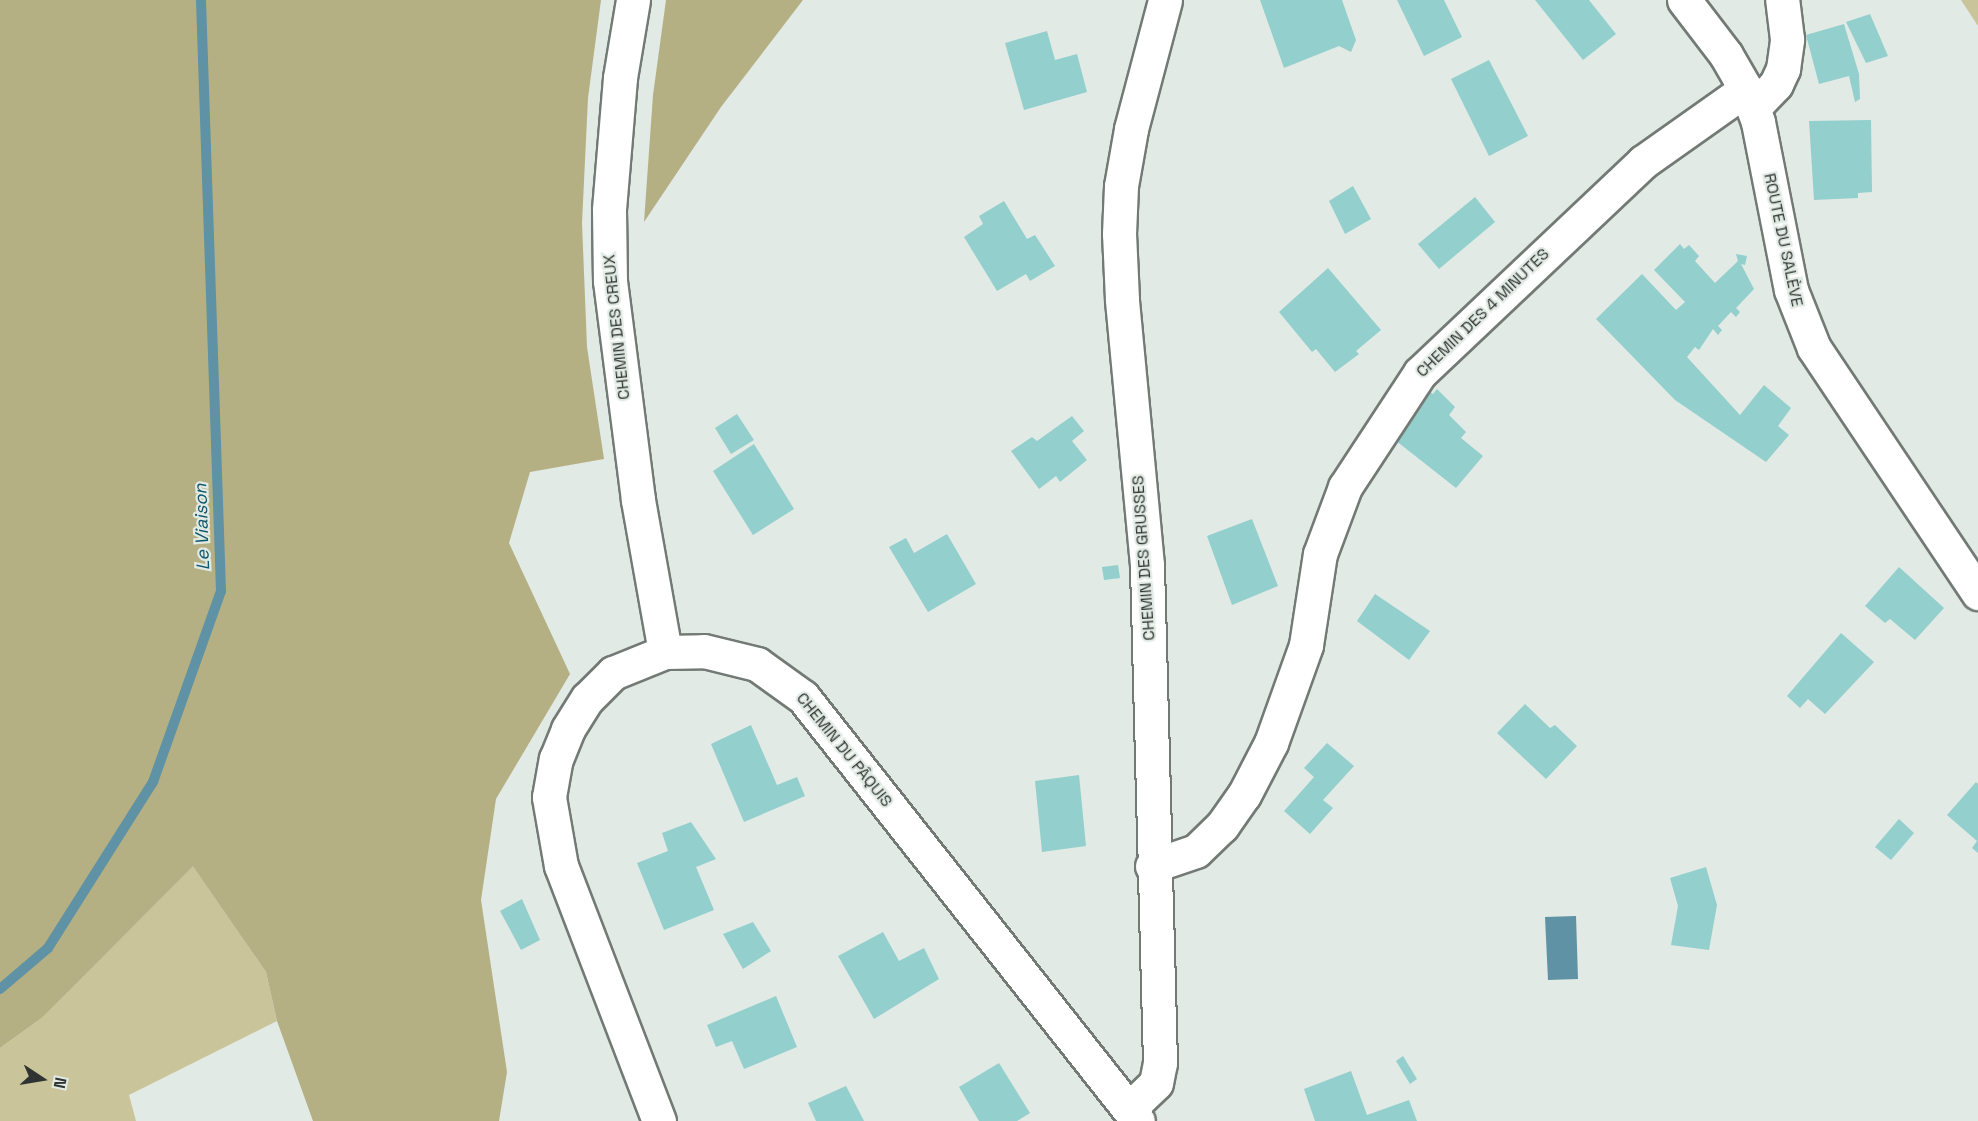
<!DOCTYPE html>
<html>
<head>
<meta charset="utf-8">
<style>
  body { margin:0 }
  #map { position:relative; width:1978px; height:1121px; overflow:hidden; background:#e1eae5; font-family:"Space Grotesk",sans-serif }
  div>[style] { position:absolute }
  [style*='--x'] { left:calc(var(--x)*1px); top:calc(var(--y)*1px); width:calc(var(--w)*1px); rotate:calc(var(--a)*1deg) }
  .green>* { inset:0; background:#c9c49a }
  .forest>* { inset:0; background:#b5b083 }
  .water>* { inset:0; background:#5e92a4 }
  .stream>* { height:10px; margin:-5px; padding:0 5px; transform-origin:5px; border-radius:5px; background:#5e92a4 }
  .building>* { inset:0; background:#93cfcc }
  .roads { filter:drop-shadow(2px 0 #737a76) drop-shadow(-2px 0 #737a76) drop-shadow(0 2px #737a76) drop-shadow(0 -2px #737a76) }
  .minor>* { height:33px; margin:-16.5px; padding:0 16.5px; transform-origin:16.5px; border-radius:16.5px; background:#fff }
  .major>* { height:33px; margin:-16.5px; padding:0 16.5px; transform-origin:16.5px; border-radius:16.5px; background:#fff }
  span { translate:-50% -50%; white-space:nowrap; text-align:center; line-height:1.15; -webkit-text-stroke:4.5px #e1eae5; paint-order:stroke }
  .street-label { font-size:16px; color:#2f3331 }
  .water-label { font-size:18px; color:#0f576b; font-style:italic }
  .north { position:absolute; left:12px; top:1049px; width:60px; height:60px; -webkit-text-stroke:4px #e1eae5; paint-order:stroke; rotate:102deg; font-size:16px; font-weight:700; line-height:24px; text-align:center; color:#2f3331 }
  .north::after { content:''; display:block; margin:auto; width:21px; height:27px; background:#2f3331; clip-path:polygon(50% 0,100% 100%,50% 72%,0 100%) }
</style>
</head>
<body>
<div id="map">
  <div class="green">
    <div style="clip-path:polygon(1961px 0,1978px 0,1978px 26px)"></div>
    <div style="clip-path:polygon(193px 865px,266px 972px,277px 1021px,129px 1095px,136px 1121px,0 1121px,0 1048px,43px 1017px)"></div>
  </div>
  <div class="forest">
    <div style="clip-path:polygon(0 0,601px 0,588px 98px,582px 223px,587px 347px,604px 459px,530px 472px,509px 543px,570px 674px,496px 799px,481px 900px,507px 1072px,499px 1121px,313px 1121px,277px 1021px,266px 972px,193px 866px,43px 1017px,0 1048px)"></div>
    <div style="clip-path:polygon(666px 0,803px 0,721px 107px,644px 222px,653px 95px)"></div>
  </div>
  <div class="water">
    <div style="clip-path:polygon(1576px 916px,1578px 979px,1548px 980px,1545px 917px)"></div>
  </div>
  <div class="stream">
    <div style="--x:0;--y:989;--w:63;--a:-40.5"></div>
    <div style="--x:48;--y:948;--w:196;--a:-57.7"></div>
    <div style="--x:153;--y:782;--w:203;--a:-70.4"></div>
    <div style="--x:221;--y:591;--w:591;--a:-91.94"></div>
  </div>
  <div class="building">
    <div style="clip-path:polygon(1260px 0,1342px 0,1356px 40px,1351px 52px,1339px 46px,1284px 68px)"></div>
    <div style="clip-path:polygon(1397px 0,1444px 0,1462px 37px,1424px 56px)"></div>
    <div style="clip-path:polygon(1535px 0,1589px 0,1616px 34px,1583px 60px)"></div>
    <div style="clip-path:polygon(1870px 14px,1888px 56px,1866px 63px,1846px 22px)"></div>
    <div style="clip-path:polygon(1844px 24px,1859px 74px,1860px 99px,1855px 102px,1849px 76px,1819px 84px,1806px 35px)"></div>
    <div style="clip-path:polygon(1047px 31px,1055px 60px,1077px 54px,1087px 92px,1024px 110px,1005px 43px)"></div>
    <div style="clip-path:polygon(1489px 60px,1528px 136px,1489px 156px,1451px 79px)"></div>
    <div style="clip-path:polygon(1871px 120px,1872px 192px,1858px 193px,1858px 198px,1814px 200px,1809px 121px)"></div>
    <div style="clip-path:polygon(1353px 186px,1371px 219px,1345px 234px,1329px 201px)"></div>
    <div style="clip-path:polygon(1475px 197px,1495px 222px,1439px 269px,1418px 244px)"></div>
    <div style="clip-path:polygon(1004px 201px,1027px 239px,1035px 235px,1055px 266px,1030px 281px,1026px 274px,997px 291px,964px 237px,983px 224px,979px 216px)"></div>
    <div style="clip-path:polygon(1680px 244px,1684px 249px,1689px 245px,1699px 256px,1695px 261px,1715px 283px,1738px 261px,1736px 254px,1747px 256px,1745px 265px,1741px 264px,1754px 289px,1736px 308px,1740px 312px,1736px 317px,1731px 312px,1718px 326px,1722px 330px,1718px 335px,1713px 329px,1699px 350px,1695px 347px,1687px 357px,1740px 415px,1764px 385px,1791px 408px,1778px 426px,1789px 435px,1766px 462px,1675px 400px,1596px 319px,1642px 274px,1676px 310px,1685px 302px,1654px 270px)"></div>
    <div style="clip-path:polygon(1328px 268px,1381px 330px,1356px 351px,1359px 354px,1335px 372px,1316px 349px,1312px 352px,1279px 312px)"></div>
    <div style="clip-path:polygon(1425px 388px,1433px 394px,1437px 389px,1455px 407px,1449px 415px,1466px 432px,1461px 438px,1483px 456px,1456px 488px,1395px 440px,1400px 427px,1404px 428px,1422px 406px,1415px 401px)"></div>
    <div style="clip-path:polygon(737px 414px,754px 440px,731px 454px,715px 428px)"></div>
    <div style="clip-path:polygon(1072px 416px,1084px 431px,1072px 441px,1087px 460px,1060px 482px,1056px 476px,1039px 489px,1011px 451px,1032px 437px,1037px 441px)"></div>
    <div style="clip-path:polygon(754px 444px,794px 509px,753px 535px,713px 471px)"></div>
    <div style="clip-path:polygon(1252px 519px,1278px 586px,1232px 605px,1207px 536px)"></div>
    <div style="clip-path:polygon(947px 534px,976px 584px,928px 612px,889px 547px,906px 538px,914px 553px)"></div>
    <div style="clip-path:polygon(1118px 565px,1120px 578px,1104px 580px,1102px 567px)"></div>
    <div style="clip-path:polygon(1899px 567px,1944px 608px,1915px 640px,1890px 619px,1885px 623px,1865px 606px)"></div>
    <div style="clip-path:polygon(1375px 594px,1430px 631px,1409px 660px,1357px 621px)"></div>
    <div style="clip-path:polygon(1841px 633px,1874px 662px,1825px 714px,1808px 699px,1800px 708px,1787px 696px)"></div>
    <div style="clip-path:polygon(1525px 704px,1550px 728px,1555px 725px,1577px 746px,1546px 779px,1497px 733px)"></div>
    <div style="clip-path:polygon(751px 725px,777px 785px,797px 777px,805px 796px,744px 822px,711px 744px)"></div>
    <div style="clip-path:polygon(1327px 743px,1354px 766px,1323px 800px,1333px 808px,1310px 834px,1284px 811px,1314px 777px,1304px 768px)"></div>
    <div style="clip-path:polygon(1079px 775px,1086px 846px,1042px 852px,1035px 781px)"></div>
    <div style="clip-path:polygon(1976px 782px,1978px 784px,1978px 853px,1972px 848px,1977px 841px,1947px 815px)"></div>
    <div style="clip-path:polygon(1899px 819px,1914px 833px,1891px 860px,1875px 847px)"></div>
    <div style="clip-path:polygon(691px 822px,716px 859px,696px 867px,714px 910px,664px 930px,637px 863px,668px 851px,662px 833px)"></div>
    <div style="clip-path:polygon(1706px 867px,1717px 905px,1709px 950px,1671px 945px,1678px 906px,1670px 878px)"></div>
    <div style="clip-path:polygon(522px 899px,540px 940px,521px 950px,500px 911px)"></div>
    <div style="clip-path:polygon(753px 922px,771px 951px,743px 969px,723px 934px)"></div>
    <div style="clip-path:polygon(883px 932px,899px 961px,924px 948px,939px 979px,874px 1019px,838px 956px)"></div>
    <div style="clip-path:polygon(776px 996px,797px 1047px,744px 1069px,732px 1041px,716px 1047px,707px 1025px)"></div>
    <div style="clip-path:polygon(1403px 1056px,1417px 1079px,1410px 1084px,1396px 1061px)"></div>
    <div style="clip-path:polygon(999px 1063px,1030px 1113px,1017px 1121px,979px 1121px,959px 1087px)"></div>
    <div style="clip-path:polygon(1351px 1071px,1367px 1115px,1409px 1100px,1417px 1121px,1315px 1121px,1304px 1089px)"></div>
    <div style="clip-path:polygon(846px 1086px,864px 1121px,816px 1121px,808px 1103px)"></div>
  </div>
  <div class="roads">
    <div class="minor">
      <div style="--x:633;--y:0;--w:79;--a:99.5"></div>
      <div style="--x:620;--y:78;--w:132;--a:94.8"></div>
      <div style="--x:609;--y:210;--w:71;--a:89.2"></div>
      <div style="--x:610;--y:281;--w:221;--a:82.7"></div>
      <div style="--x:638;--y:500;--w:154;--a:79.9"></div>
      <div style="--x:1753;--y:108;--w:33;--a:-46"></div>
      <div style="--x:1776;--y:84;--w:17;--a:-65"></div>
      <div style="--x:1783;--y:69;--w:30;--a:-82"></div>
      <div style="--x:1787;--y:39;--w:39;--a:-97"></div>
      <div style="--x:1152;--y:866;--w:46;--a:-18.8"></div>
      <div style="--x:1196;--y:851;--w:36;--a:-44"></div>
      <div style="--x:1222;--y:826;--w:38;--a:-55"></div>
      <div style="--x:1244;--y:795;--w:59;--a:-62.6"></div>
      <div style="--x:1271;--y:743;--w:104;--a:-70.3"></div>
      <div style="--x:1306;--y:645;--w:92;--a:-81.3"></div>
      <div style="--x:1320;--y:554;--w:72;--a:-69.5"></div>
      <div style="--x:1345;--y:487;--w:136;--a:-56.7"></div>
      <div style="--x:1420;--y:373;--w:307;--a:-43.4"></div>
      <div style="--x:1643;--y:162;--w:126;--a:-35.3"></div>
      <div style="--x:1129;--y:1109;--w:37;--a:-44"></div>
      <div style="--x:1156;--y:1083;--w:20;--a:-79"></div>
      <div style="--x:1160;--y:1063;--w:498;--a:-91.5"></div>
      <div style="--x:1147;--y:565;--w:267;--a:-95.4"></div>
      <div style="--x:1122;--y:299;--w:65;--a:-92.6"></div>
      <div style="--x:1119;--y:234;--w:48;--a:-87.6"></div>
      <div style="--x:1121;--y:186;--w:58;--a:-80"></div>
      <div style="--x:1131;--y:129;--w:133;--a:-75.2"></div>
      <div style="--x:659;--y:1121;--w:273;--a:-111"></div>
      <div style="--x:561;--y:866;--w:70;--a:-99.9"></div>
      <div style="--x:549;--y:797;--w:39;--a:-80"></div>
      <div style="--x:556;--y:759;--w:32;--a:-68"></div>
      <div style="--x:568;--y:729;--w:36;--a:-58"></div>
      <div style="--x:587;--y:699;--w:37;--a:-45"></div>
      <div style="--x:613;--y:673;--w:56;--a:-22"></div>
      <div style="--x:665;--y:652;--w:39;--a:-1"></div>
      <div style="--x:704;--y:651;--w:55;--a:13.8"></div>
      <div style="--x:757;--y:664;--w:57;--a:35.7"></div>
      <div style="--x:803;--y:697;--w:540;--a:51.69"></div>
    </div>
    <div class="major">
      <div style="--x:1684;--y:0;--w:69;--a:52.6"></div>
      <div style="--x:1726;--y:55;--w:39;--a:60"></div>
      <div style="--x:1746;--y:89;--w:35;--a:70"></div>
      <div style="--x:1758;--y:122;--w:171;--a:78.9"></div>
      <div style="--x:1791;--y:290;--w:62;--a:68.4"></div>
      <div style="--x:1814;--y:348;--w:295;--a:56.2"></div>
    </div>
  </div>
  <div class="street-label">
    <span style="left:1783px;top:240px;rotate:78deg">ROUTE DU SALÈVE</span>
    <span style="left:1483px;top:313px;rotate:-44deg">CHEMIN DES 4 MINUTES</span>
    <span style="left:617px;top:327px;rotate:-96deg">CHEMIN DES CREUX</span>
    <span style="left:1144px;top:558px;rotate:-94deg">CHEMIN DES GRUSSES</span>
    <span style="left:844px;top:750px;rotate:51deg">CHEMIN DU PÂQUIS</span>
  </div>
  <div class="water-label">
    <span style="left:202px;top:527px;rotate:-92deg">Le Viaison</span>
  </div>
  <div class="north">N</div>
</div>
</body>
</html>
